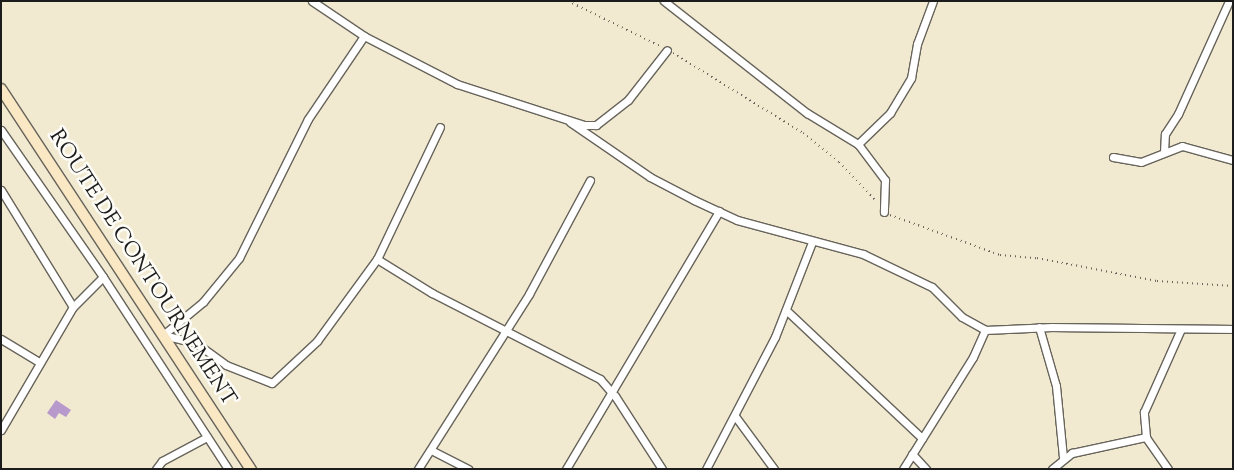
<!DOCTYPE html>
<html>
<head>
<meta charset="utf-8">
<style>
  body { margin:0 }
  #map { position:relative; width:1234px; height:470px; overflow:hidden; background:#f1e9d0; font-family:"Sorts Mill Goudy",serif }
  div>[style] { position:absolute }
  [style*='--x'] { left:calc(var(--x)*1px); top:calc(var(--y)*1px); width:calc(var(--w)*1px); rotate:calc(var(--a)*1deg) }
  .building>* { inset:0; background:#b79acb }
  .path>* { height:2px; margin-top:-1px; transform-origin:0; background:repeating-linear-gradient(90deg,#67645b 0 1px,transparent 0 5px) }
  .roads { filter:drop-shadow(1px 0 #67645b) drop-shadow(-1px 0 #67645b) drop-shadow(0 1px #67645b) drop-shadow(0 -1px #67645b) }
  .street>* { height:7px; margin:-3.5px; padding:0 3.5px; transform-origin:3.5px; border-radius:3.5px; background:#fff }
  .secondary>* { height:10px; margin:-5px; padding:0 5px; transform-origin:5px; border-radius:5px; background:#fae7c3 }
  span { translate:-50% -50%; white-space:nowrap; text-align:center; line-height:1.15; -webkit-text-stroke:5px #fdfcf7; paint-order:stroke }
  .street-label { font-size:21px; color:#1c1c1c }
  .frame { position:absolute; inset:0; border:2px solid #1c1c1c; pointer-events:none }
</style>
</head>
<body>
<div id="map">
  <div class="building">
    <div style="clip-path:polygon(56px 400px,71px 410px,66px 417px,59px 413px,55px 419px,47px 413px)"></div>
  </div>
  <div class="path">
    <div style="--x:568;--y:1;--w:102;--a:26.1"></div>
    <div style="--x:673;--y:53;--w:153;--a:31.6"></div>
    <div style="--x:803;--y:133;--w:46;--a:38.9"></div>
    <div style="--x:839;--y:162;--w:54;--a:46.5"></div>
    <div style="--x:890;--y:215;--w:117;--a:20"></div>
    <div style="--x:1000;--y:255;--w:37;--a:5"></div>
    <div style="--x:1037;--y:258;--w:122;--a:10.9"></div>
    <div style="--x:1157;--y:281;--w:76;--a:3.8"></div>
  </div>
  <div class="roads">
    <div class="street">
      <div style="--x:312;--y:1;--w:63;--a:33.9"></div>
      <div style="--x:364;--y:36;--w:105;--a:27.3"></div>
      <div style="--x:457;--y:84;--w:133;--a:17.9"></div>
      <div style="--x:584;--y:125;--w:12;--a:0"></div>
      <div style="--x:596;--y:125;--w:41;--a:-38"></div>
      <div style="--x:628;--y:100;--w:63;--a:-52"></div>
      <div style="--x:664;--y:1;--w:182;--a:38.1"></div>
      <div style="--x:807;--y:113;--w:60;--a:31.3"></div>
      <div style="--x:858;--y:144;--w:45;--a:53.1"></div>
      <div style="--x:885;--y:180;--w:32;--a:92"></div>
      <div style="--x:570;--y:122;--w:97;--a:34.5"></div>
      <div style="--x:650;--y:177;--w:50;--a:27.6"></div>
      <div style="--x:694;--y:200;--w:47;--a:24.9"></div>
      <div style="--x:737;--y:220;--w:131;--a:15.1"></div>
      <div style="--x:863;--y:254;--w:76;--a:25.6"></div>
      <div style="--x:932;--y:287;--w:42;--a:45"></div>
      <div style="--x:962;--y:317;--w:26;--a:29"></div>
      <div style="--x:985;--y:330;--w:67;--a:-2.6"></div>
      <div style="--x:1052;--y:327;--w:181;--a:0.6"></div>
      <div style="--x:1;--y:130;--w:179;--a:55.2"></div>
      <div style="--x:103;--y:277;--w:229;--a:56.9"></div>
      <div style="--x:858;--y:144;--w:45;--a:-44.1"></div>
      <div style="--x:890;--y:113;--w:41;--a:-59"></div>
      <div style="--x:911;--y:78;--w:35;--a:-80"></div>
      <div style="--x:917;--y:44;--w:46;--a:-69.6"></div>
      <div style="--x:1164;--y:152;--w:18;--a:-87"></div>
      <div style="--x:1165;--y:134;--w:24;--a:-57"></div>
      <div style="--x:1178;--y:114;--w:124;--a:-65.7"></div>
      <div style="--x:1113;--y:157;--w:28;--a:10"></div>
      <div style="--x:1141;--y:162;--w:44;--a:-21.3"></div>
      <div style="--x:1182;--y:146;--w:53;--a:15.4"></div>
      <div style="--x:1;--y:190;--w:137;--a:58.4"></div>
      <div style="--x:377;--y:259;--w:65;--a:31.7"></div>
      <div style="--x:432;--y:293;--w:189;--a:27.1"></div>
      <div style="--x:600;--y:379;--w:23;--a:49"></div>
      <div style="--x:615;--y:396;--w:87;--a:57.2"></div>
      <div style="--x:786;--y:310;--w:187;--a:43.3"></div>
      <div style="--x:1039;--y:327;--w:61;--a:73.9"></div>
      <div style="--x:1056;--y:386;--w:71;--a:84.4"></div>
      <div style="--x:163;--y:335;--w:34;--a:14"></div>
      <div style="--x:196;--y:343;--w:37;--a:36"></div>
      <div style="--x:226;--y:365;--w:49;--a:21.4"></div>
      <div style="--x:272;--y:383;--w:62;--a:-43"></div>
      <div style="--x:317;--y:341;--w:102;--a:-53.8"></div>
      <div style="--x:377;--y:259;--w:146;--a:-64.5"></div>
      <div style="--x:163;--y:335;--w:52;--a:-39.5"></div>
      <div style="--x:203;--y:302;--w:57;--a:-50.7"></div>
      <div style="--x:239;--y:258;--w:155;--a:-63.6"></div>
      <div style="--x:308;--y:119;--w:100;--a:-56"></div>
      <div style="--x:1;--y:339;--w:44;--a:31.2"></div>
      <div style="--x:735;--y:416;--w:66;--a:53.7"></div>
      <div style="--x:1;--y:430;--w:143;--a:-59.7"></div>
      <div style="--x:73;--y:307;--w:42;--a:-45"></div>
      <div style="--x:431;--y:450;--w:42;--a:27.2"></div>
      <div style="--x:912;--y:454;--w:21;--a:47"></div>
      <div style="--x:156;--y:469;--w:10;--a:-53"></div>
      <div style="--x:162;--y:461;--w:51;--a:-28.1"></div>
      <div style="--x:418;--y:469;--w:207;--a:-57.6"></div>
      <div style="--x:529;--y:294;--w:129;--a:-61.8"></div>
      <div style="--x:566;--y:469;--w:300;--a:-59.3"></div>
      <div style="--x:706;--y:469;--w:149;--a:-62.4"></div>
      <div style="--x:775;--y:337;--w:102;--a:-68.7"></div>
      <div style="--x:903;--y:469;--w:132;--a:-58"></div>
      <div style="--x:973;--y:357;--w:30;--a:-66"></div>
      <div style="--x:1052;--y:469;--w:26;--a:-39"></div>
      <div style="--x:1072;--y:453;--w:76;--a:-12.2"></div>
      <div style="--x:1168;--y:469;--w:39;--a:-125"></div>
      <div style="--x:1146;--y:437;--w:25;--a:-95"></div>
      <div style="--x:1144;--y:412;--w:91;--a:-66"></div>
    </div>
    <div class="secondary">
      <div style="--x:1;--y:89;--w:455;--a:56.7"></div>
    </div>
  </div>
  <div class="street-label">
    <span style="left:142px;top:268px;rotate:57deg">ROUTE DE CONTOURNEMENT</span>
  </div>
  <div class="frame"></div>
</div>
</body>
</html>
